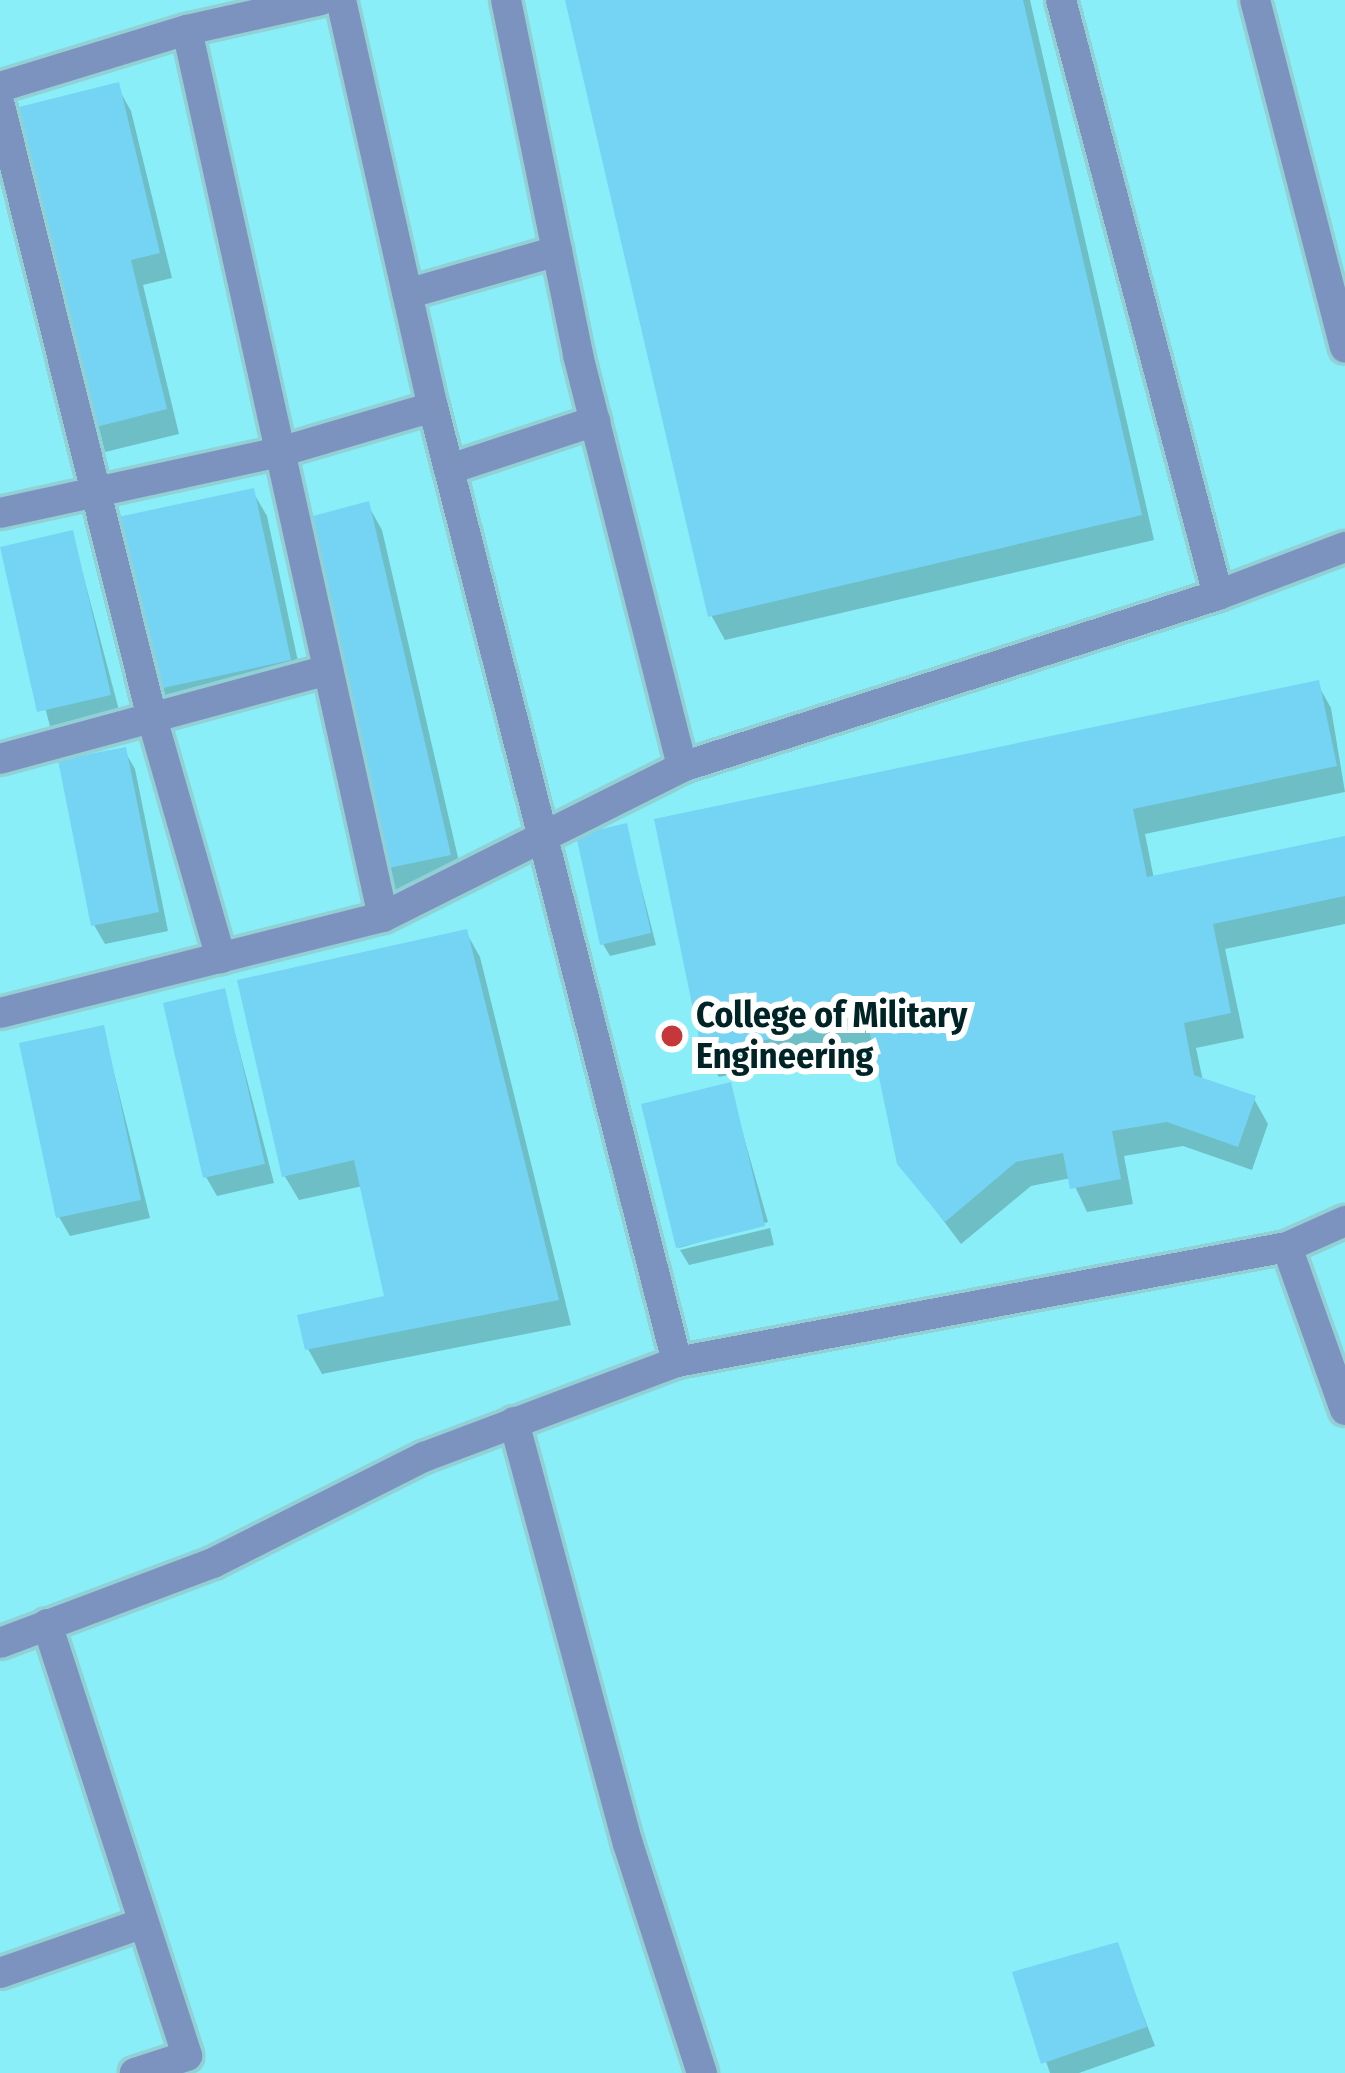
<!DOCTYPE html>
<html>
<head>
<meta charset="utf-8">
<style>
  body { margin:0 }
  #map { position:relative; width:1345px; height:2073px; overflow:hidden; background:#b1f6fc; font-family:"Fira Sans Condensed",sans-serif }
  div>[style] { position:absolute }
  [style*='--x'] { left:calc(var(--x)*1px); top:calc(var(--y)*1px); width:calc(var(--w)*1px); rotate:calc(var(--a)*1deg) }
  .built>* { inset:0; background:#8aeef8 }
  .shadow>* { inset:0; background:#0003 }
  .building>* { inset:0; background:#75d3f4 }
  .roads { filter:drop-shadow(3px 0 #91d0d5) drop-shadow(-3px 0 #91d0d5) drop-shadow(0 3px #91d0d5) drop-shadow(0 -3px #91d0d5) }
  .minor>* { height:30px; margin:-15px; padding:0 15px; transform-origin:15px; border-radius:15px; background:#7c93c0 }
  .dots>* { width:33px; height:33px; translate:-50% -50%; box-sizing:border-box; border:6px solid #fff; border-radius:50% }
  span { translate:-50% -50%; white-space:nowrap; text-align:center; line-height:1.15; -webkit-text-stroke:12px #fff; paint-order:stroke }
  .poi-label { font-size:36px; color:#002326; font-weight:700 }
  .left { translate:0 -50%; text-align:left }
</style>
</head>
<body>
<div id="map">
  <div class="built">
    <div style="clip-path:polygon(0 0,1345px 0,1345px 2073px,0 2073px)"></div>
  </div>
  <div class="shadow">
    <div style="clip-path:polygon(569px 0,1030px 0,1154px 540px,725px 640px,711px 615px)"></div>
    <div style="clip-path:polygon(117px 86px,131px 111px,172px 278px,143px 285px,179px 434px,105px 452px,91px 428px)"></div>
    <div style="clip-path:polygon(253px 492px,267px 516px,303px 685px,172px 714px,157px 689px)"></div>
    <div style="clip-path:polygon(368px 505px,382px 530px,463px 879px,396px 893px,381px 869px)"></div>
    <div style="clip-path:polygon(72px 533px,120px 714px,51px 730px,3px 549px)"></div>
    <div style="clip-path:polygon(1317px 683px,1331px 708px,1345px 792px,1145px 834px,1154px 879px,1345px 839px,1345px 924px,1225px 949px,1244px 1038px,1196px 1048px,1203px 1081px,1254px 1099px,1268px 1124px,1252px 1170px,1183px 1146px,1124px 1156px,1133px 1204px,1087px 1212px,1071px 1178px,1031px 1186px,961px 1244px,900px 1163px,875px 1045px,719px 1077px,705px 1052px,657px 821px)"></div>
    <div style="clip-path:polygon(124px 750px,135px 769px,168px 931px,105px 944px,94px 925px)"></div>
    <div style="clip-path:polygon(626px 827px,656px 945px,610px 956px,603px 944px)"></div>
    <div style="clip-path:polygon(466px 932px,480px 957px,571px 1325px,322px 1374px,308px 1349px,388px 1298px,363px 1186px,299px 1200px,284px 1175px)"></div>
    <div style="clip-path:polygon(224px 992px,274px 1183px,217px 1196px,206px 1177px)"></div>
    <div style="clip-path:polygon(103px 1029px,150px 1218px,70px 1236px,59px 1217px)"></div>
    <div style="clip-path:polygon(729px 1085px,768px 1222px,679px 1248px,645px 1106px)"></div>
    <div style="clip-path:polygon(770px 1228px,774px 1245px,689px 1265px,680px 1250px)"></div>
    <div style="clip-path:polygon(1117px 1946px,1155px 2046px,1079px 2073px,1050px 2073px,1016px 1974px)"></div>
  </div>
  <div class="building">
    <div style="clip-path:polygon(565px 0,1023px 0,1142px 515px,708px 617px)"></div>
    <div style="clip-path:polygon(119px 82px,160px 253px,131px 260px,167px 409px,88px 429px,11px 109px)"></div>
    <div style="clip-path:polygon(254px 488px,291px 660px,154px 690px,118px 517px)"></div>
    <div style="clip-path:polygon(369px 501px,451px 855px,379px 870px,302px 519px)"></div>
    <div style="clip-path:polygon(73px 530px,111px 695px,37px 712px,0 547px)"></div>
    <div style="clip-path:polygon(1319px 680px,1337px 766px,1133px 809px,1147px 877px,1345px 836px,1345px 896px,1213px 924px,1231px 1013px,1184px 1023px,1194px 1075px,1256px 1096px,1238px 1147px,1167px 1122px,1112px 1131px,1121px 1179px,1070px 1189px,1063px 1153px,1016px 1162px,945px 1222px,897px 1164px,867px 1019px,702px 1053px,654px 819px)"></div>
    <div style="clip-path:polygon(126px 747px,159px 912px,91px 926px,58px 760px)"></div>
    <div style="clip-path:polygon(627px 823px,651px 933px,600px 945px,576px 835px)"></div>
    <div style="clip-path:polygon(467px 929px,559px 1300px,305px 1350px,297px 1315px,384px 1296px,354px 1160px,282px 1177px,237px 980px)"></div>
    <div style="clip-path:polygon(225px 988px,265px 1164px,203px 1178px,163px 1003px)"></div>
    <div style="clip-path:polygon(104px 1025px,141px 1200px,56px 1218px,19px 1043px)"></div>
    <div style="clip-path:polygon(731px 1082px,765px 1226px,676px 1248px,641px 1104px)"></div>
    <div style="clip-path:polygon(1118px 1942px,1147px 2027px,1041px 2064px,1012px 1972px)"></div>
  </div>
  <div class="roads">
    <div class="minor">
      <div style="--x:321;--y:0;--w:137;--a:167.4"></div>
      <div style="--x:187;--y:30;--w:908;--a:77.54"></div>
      <div style="--x:341;--y:0;--w:417;--a:77.3"></div>
      <div style="--x:433;--y:407;--w:986;--a:75.67"></div>
      <div style="--x:506;--y:0;--w:362;--a:78.5"></div>
      <div style="--x:578;--y:355;--w:425;--a:75.8"></div>
      <div style="--x:682;--y:767;--w:563;--a:-17.79"></div>
      <div style="--x:1218;--y:595;--w:615;--a:-104.78"></div>
      <div style="--x:1255;--y:0;--w:359;--a:75.5"></div>
      <div style="--x:0;--y:87;--w:195;--a:-17"></div>
      <div style="--x:0;--y:106;--w:631;--a:76.05"></div>
      <div style="--x:152;--y:718;--w:250;--a:74"></div>
      <div style="--x:410;--y:293;--w:153;--a:-15.9"></div>
      <div style="--x:450;--y:469;--w:153;--a:-18.3"></div>
      <div style="--x:0;--y:513;--w:287;--a:-12.3"></div>
      <div style="--x:280;--y:452;--w:159;--a:-16.4"></div>
      <div style="--x:1218;--y:595;--w:136;--a:-20.7"></div>
      <div style="--x:0;--y:759;--w:340;--a:-15.2"></div>
      <div style="--x:0;--y:1013;--w:395;--a:-14.1"></div>
      <div style="--x:383;--y:917;--w:335;--a:-26.6"></div>
      <div style="--x:1287;--y:1247;--w:173;--a:70.4"></div>
      <div style="--x:514;--y:1422;--w:437;--a:74.9"></div>
      <div style="--x:628;--y:1844;--w:241;--a:72.1"></div>
      <div style="--x:47;--y:1624;--w:454;--a:72"></div>
      <div style="--x:187;--y:2056;--w:55;--a:161.9"></div>
      <div style="--x:0;--y:1643;--w:228;--a:-20.6"></div>
      <div style="--x:213;--y:1563;--w:236;--a:-26.7"></div>
      <div style="--x:424;--y:1457;--w:270;--a:-20.6"></div>
      <div style="--x:677;--y:1362;--w:621;--a:-10.68"></div>
      <div style="--x:1287;--y:1247;--w:64;--a:-24.1"></div>
      <div style="--x:0;--y:1973;--w:149;--a:-19.2"></div>
    </div>
  </div>
  <div class="dots">
    <div style="left:672px;top:1036px;background:#c6373c"></div>
  </div>
  <div class="poi-label">
    <span class="left" style="left:696px;top:1036px">College of Military<br>Engineering</span>
  </div>
</div>
</body>
</html>
